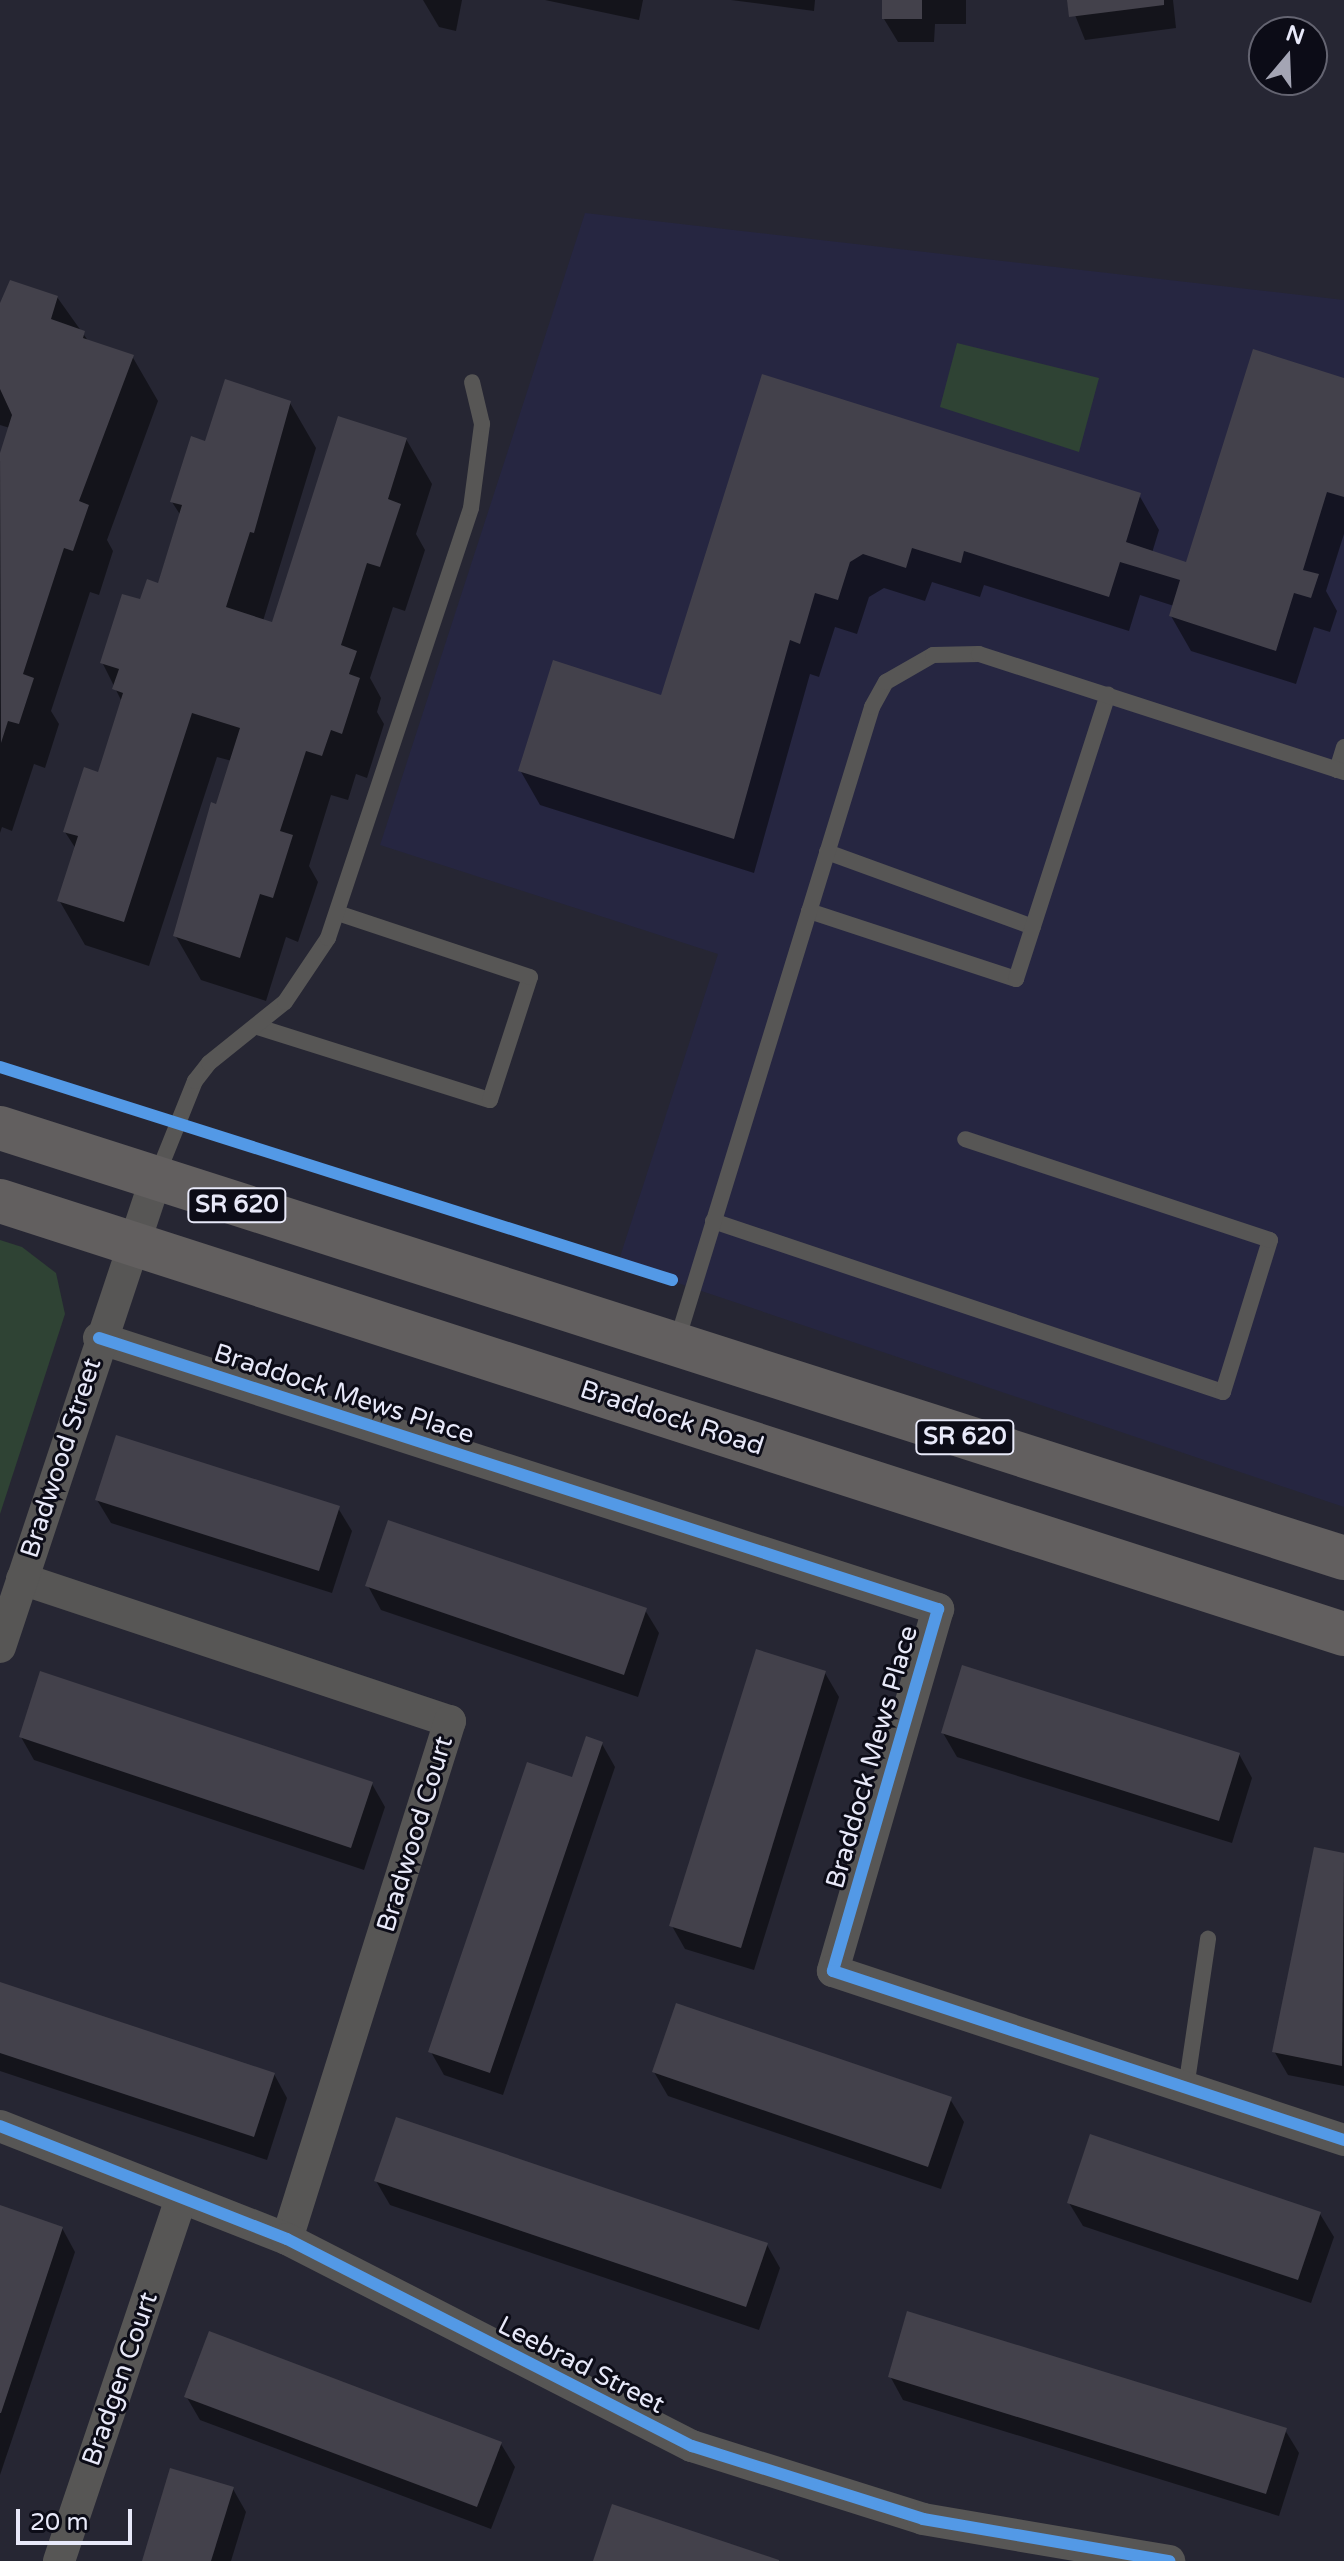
<!DOCTYPE html>
<html>
<head>
<meta charset="utf-8">
<style>
  body { margin:0 }
  #map { position:relative; width:1344px; height:2561px; overflow:hidden; background:#262633; font-family:"Varela Round",sans-serif }
  div>[style] { position:absolute }
  [style*='--x'] { left:calc(var(--x)*1px); top:calc(var(--y)*1px); width:calc(var(--w)*1px); rotate:calc(var(--a)*1deg) }
  .built>* { inset:0; background:#262641 }
  .green>* { inset:0; background:#2f4334 }
  .shadow>* { inset:0; background:#0007 }
  .building>* { inset:0; background:#43414b }
  .service>* { height:16px; margin:-8px; padding:0 8px; transform-origin:8px; border-radius:8px; background:#575655 }
  .minor>* { height:32px; margin:-16px; padding:0 16px; transform-origin:16px; border-radius:16px; background:#575655 }
  .primary>* { height:44px; margin:-22px; padding:0 22px; transform-origin:22px; border-radius:22px; background:#625f5f }
  .cycleway>* { height:12px; margin:-6px; padding:0 6px; transform-origin:6px; border-radius:6px; background:#5399e6 }
  span { translate:-50% -50%; white-space:nowrap; text-align:center; line-height:1.15; -webkit-text-stroke:6px #0c0c17; paint-order:stroke }
  .shield-label span { padding:2px 6px; background:#0c0c17; border:2px solid; border-radius:6px; -webkit-text-stroke-width:0 }
  .shield-label { font-size:24px; color:#e8e9f9; font-weight:700 }
  .street-label { font-size:26px; color:#e8e9f9 }
  .north { position:absolute; left:1248px; top:16px; width:80px; height:80px; box-sizing:border-box; background:#0c0c17; border:2px solid #646471; border-radius:50%; rotate:19deg; font-size:22px; font-weight:700; line-height:32px; text-align:center; color:#e8e9f9 }
  .north::after { content:''; display:block; margin:auto; width:28px; height:36px; background:#a4a5b4; clip-path:polygon(50% 0,100% 100%,50% 72%,0 100%) }
  .scale { position:absolute; left:16px; top:2509px; width:116px; height:36px; box-sizing:border-box; border:4px solid #e8e9f9; border-top:0; padding-left:10px; font-size:24px; line-height:28px; white-space:nowrap; color:#e8e9f9; -webkit-text-stroke:6px #0c0c17; paint-order:stroke }
</style>
</head>
<body>
<div id="map">
  <div class="built">
    <div style="clip-path:polygon(585px 213px,1344px 300px,1344px 1507px,618px 1263px,718px 954px,380px 845px)"></div>
  </div>
  <div class="green">
    <div style="clip-path:polygon(957px 343px,1099px 378px,1079px 452px,940px 407px)"></div>
    <div style="clip-path:polygon(0 1240px,22px 1247px,56px 1273px,65px 1314px,0 1514px)"></div>
  </div>
  <div class="shadow">
    <div style="clip-path:polygon(423px 0,462px 0,456px 31px,439px 27px)"></div>
    <div style="clip-path:polygon(545px 0,643px 0,639px 20px)"></div>
    <div style="clip-path:polygon(731px 0,815px 0,814px 11px)"></div>
    <div style="clip-path:polygon(884px 0,966px 0,966px 24px,935px 24px,934px 42px,898px 42px,884px 19px)"></div>
    <div style="clip-path:polygon(1069px 0,1173px 0,1176px 28px,1085px 40px)"></div>
    <div style="clip-path:polygon(57px 297px,89px 342px,132px 356px,158px 401px,107px 540px,113px 551px,99px 595px,90px 592px,51px 711px,59px 724px,45px 768px,34px 764px,12px 831px,2px 827px,0 833px,0 459px,10px 428px,0 425px,0 305px)"></div>
    <div style="clip-path:polygon(763px 376px,1139px 495px,1159px 530px,1152px 553px,1187px 564px,1344px 380px,1344px 534px,1326px 591px,1337px 611px,1330px 632px,1314px 627px,1296px 684px,1191px 651px,1171px 616px,1174px 606px,1140px 595px,1129px 631px,984px 585px,980px 597px,932px 582px,925px 601px,884px 588px,869px 597px,857px 634px,835px 627px,819px 677px,810px 674px,754px 873px,540px 805px,520px 770px,662px 697px)"></div>
    <div style="clip-path:polygon(290px 403px,316px 448px,263px 621px,274px 624px,406px 439px,432px 484px,416px 534px,425px 550px,405px 611px,393px 607px,370px 678px,381px 698px,377px 712px,384px 724px,367px 778px,356px 774px,348px 800px,331px 795px,309px 866px,318px 882px,298px 942px,286px 937px,266px 1001px,201px 980px,175px 935px,232px 761px,217px 757px,149px 966px,85px 945px,59px 900px,76px 849px,65px 832px,99px 775px,122px 702px,102px 662px,141px 602px,159px 586px,181px 516px,172px 502px,207px 444px)"></div>
    <div style="clip-path:polygon(97px 1500px,338px 1508px,352px 1531px,332px 1593px,111px 1523px)"></div>
    <div style="clip-path:polygon(368px 1586px,645px 1610px,659px 1633px,638px 1697px,381px 1610px)"></div>
    <div style="clip-path:polygon(825px 1673px,839px 1697px,754px 1970px,685px 1949px,672px 1926px)"></div>
    <div style="clip-path:polygon(943px 1733px,1239px 1754px,1252px 1778px,1232px 1843px,957px 1757px)"></div>
    <div style="clip-path:polygon(21px 1737px,372px 1784px,385px 1807px,364px 1870px,34px 1760px)"></div>
    <div style="clip-path:polygon(602px 1744px,615px 1767px,503px 2095px,444px 2075px,431px 2052px,573px 1780px)"></div>
    <div style="clip-path:polygon(1315px 1849px,1344px 1855px,1344px 2086px,1288px 2075px,1274px 2051px)"></div>
    <div style="clip-path:polygon(0 1984px,274px 2074px,287px 2098px,267px 2160px,0 2071px)"></div>
    <div style="clip-path:polygon(654px 2072px,950px 2099px,964px 2122px,941px 2189px,668px 2096px)"></div>
    <div style="clip-path:polygon(376px 2181px,767px 2245px,780px 2268px,759px 2330px,390px 2205px)"></div>
    <div style="clip-path:polygon(1069px 2203px,1320px 2214px,1334px 2237px,1311px 2303px,1083px 2226px)"></div>
    <div style="clip-path:polygon(0 2208px,62px 2228px,75px 2252px,0 2475px)"></div>
    <div style="clip-path:polygon(890px 2376px,1285px 2430px,1299px 2453px,1279px 2516px,903px 2400px)"></div>
    <div style="clip-path:polygon(186px 2396px,501px 2444px,515px 2467px,491px 2529px,200px 2420px)"></div>
    <div style="clip-path:polygon(233px 2489px,246px 2512px,231px 2561px,144px 2561px)"></div>
  </div>
  <div class="building">
    <div style="clip-path:polygon(882px 0,922px 0,922px 19px,882px 19px)"></div>
    <div style="clip-path:polygon(1067px 0,1164px 0,1164px 5px,1069px 17px)"></div>
    <div style="clip-path:polygon(10px 280px,58px 296px,51px 319px,85px 331px,83px 338px,134px 355px,79px 501px,89px 505px,73px 551px,64px 548px,23px 674px,34px 678px,19px 724px,8px 721px,1px 743px,0 453px,12px 415px,0 389px,0 303px)"></div>
    <div style="clip-path:polygon(1253px 349px,1344px 378px,1344px 497px,1327px 492px,1303px 570px,1319px 574px,1311px 598px,1294px 593px,1276px 651px,1169px 616px,1180px 580px,1120px 562px,1109px 597px,964px 551px,961px 563px,912px 548px,906px 568px,863px 554px,850px 562px,838px 600px,815px 593px,800px 644px,790px 640px,734px 839px,518px 771px,553px 660px,661px 695px,762px 374px,1141px 493px,1126px 542px,1186px 562px)"></div>
    <div style="clip-path:polygon(225px 379px,291px 401px,254px 533px,250px 532px,226px 607px,272px 622px,338px 416px,407px 438px,388px 499px,401px 504px,380px 567px,367px 563px,341px 645px,357px 651px,349px 674px,360px 678px,342px 734px,331px 730px,322px 756px,306px 751px,280px 831px,293px 835px,273px 898px,260px 894px,240px 958px,173px 936px,211px 802px,216px 804px,240px 728px,192px 713px,124px 922px,57px 901px,78px 836px,63px 832px,84px 767px,98px 772px,123px 693px,112px 689px,119px 669px,100px 663px,122px 594px,140px 599px,147px 579px,158px 583px,182px 505px,170px 502px,191px 436px,205px 441px)"></div>
    <div style="clip-path:polygon(116px 1435px,340px 1506px,319px 1571px,95px 1500px)"></div>
    <div style="clip-path:polygon(388px 1520px,647px 1608px,624px 1675px,365px 1586px)"></div>
    <div style="clip-path:polygon(756px 1649px,826px 1671px,741px 1948px,669px 1926px)"></div>
    <div style="clip-path:polygon(962px 1665px,1240px 1753px,1219px 1821px,941px 1733px)"></div>
    <div style="clip-path:polygon(40px 1671px,373px 1782px,351px 1848px,19px 1737px)"></div>
    <div style="clip-path:polygon(586px 1736px,603px 1742px,490px 2073px,428px 2052px,527px 1762px,572px 1777px)"></div>
    <div style="clip-path:polygon(1314px 1847px,1344px 1853px,1342px 2066px,1272px 2052px)"></div>
    <div style="clip-path:polygon(0 1982px,275px 2073px,254px 2137px,0 2053px)"></div>
    <div style="clip-path:polygon(676px 2003px,952px 2097px,928px 2167px,652px 2072px)"></div>
    <div style="clip-path:polygon(396px 2117px,768px 2243px,746px 2307px,374px 2181px)"></div>
    <div style="clip-path:polygon(1090px 2134px,1321px 2212px,1298px 2280px,1067px 2203px)"></div>
    <div style="clip-path:polygon(0 2205px,63px 2227px,1px 2413px,0 2413px)"></div>
    <div style="clip-path:polygon(907px 2311px,1287px 2428px,1266px 2494px,888px 2377px)"></div>
    <div style="clip-path:polygon(209px 2331px,502px 2442px,477px 2507px,184px 2397px)"></div>
    <div style="clip-path:polygon(170px 2468px,234px 2487px,211px 2561px,142px 2561px)"></div>
    <div style="clip-path:polygon(612px 2504px,779px 2560px,779px 2561px,593px 2561px)"></div>
  </div>
  <div class="service">
    <div style="--x:1337;--y:770;--w:24;--a:-73"></div>
    <div style="--x:827;--y:852;--w:219;--a:20"></div>
    <div style="--x:809;--y:911;--w:218;--a:18.2"></div>
    <div style="--x:1016;--y:979;--w:299;--a:-72.1"></div>
    <div style="--x:258;--y:1027;--w:243;--a:17.5"></div>
    <div style="--x:490;--y:1100;--w:129;--a:-72"></div>
    <div style="--x:530;--y:977;--w:202;--a:-161.6"></div>
    <div style="--x:156;--y:1178;--w:105;--a:-68.1"></div>
    <div style="--x:195;--y:1081;--w:23;--a:-52"></div>
    <div style="--x:209;--y:1063;--w:97;--a:-38.8"></div>
    <div style="--x:285;--y:1002;--w:77;--a:-56.1"></div>
    <div style="--x:328;--y:938;--w:453;--a:-71.6"></div>
    <div style="--x:471;--y:508;--w:85;--a:-82.5"></div>
    <div style="--x:482;--y:424;--w:43;--a:-103.4"></div>
    <div style="--x:713;--y:1221;--w:538;--a:18.54"></div>
    <div style="--x:1223;--y:1392;--w:159;--a:-72.8"></div>
    <div style="--x:1270;--y:1240;--w:321;--a:-161.7"></div>
    <div style="--x:677;--y:1341;--w:663;--a:-72.9"></div>
    <div style="--x:872;--y:707;--w:29;--a:-61"></div>
    <div style="--x:886;--y:682;--w:54;--a:-29.9"></div>
    <div style="--x:933;--y:655;--w:46;--a:-1.2"></div>
    <div style="--x:979;--y:654;--w:384;--a:17.9"></div>
    <div style="--x:1186;--y:2088;--w:151;--a:-81.6"></div>
  </div>
  <div class="minor">
    <div style="--x:99;--y:1338;--w:882;--a:17.9"></div>
    <div style="--x:938;--y:1609;--w:377;--a:106.2"></div>
    <div style="--x:833;--y:1971;--w:538;--a:18.3"></div>
    <div style="--x:22;--y:1579;--w:451;--a:18.4"></div>
    <div style="--x:450;--y:1721;--w:543;--a:107.47"></div>
    <div style="--x:0;--y:1647;--w:493;--a:-71.6"></div>
    <div style="--x:0;--y:2126;--w:308;--a:21.5"></div>
    <div style="--x:287;--y:2239;--w:455;--a:27.1"></div>
    <div style="--x:692;--y:2446;--w:242;--a:17.5"></div>
    <div style="--x:923;--y:2519;--w:250;--a:9.7"></div>
    <div style="--x:59;--y:2561;--w:383;--a:-71.4"></div>
  </div>
  <div class="primary">
    <div style="--x:0;--y:1128;--w:1411;--a:17.74"></div>
    <div style="--x:0;--y:1201;--w:1412;--a:17.86"></div>
  </div>
  <div class="cycleway">
    <div style="--x:0;--y:1067;--w:705;--a:17.59"></div>
    <div style="--x:99;--y:1338;--w:882;--a:17.9"></div>
    <div style="--x:938;--y:1609;--w:377;--a:106.2"></div>
    <div style="--x:833;--y:1971;--w:538;--a:18.3"></div>
    <div style="--x:0;--y:2126;--w:308;--a:21.5"></div>
    <div style="--x:287;--y:2239;--w:455;--a:27.1"></div>
    <div style="--x:692;--y:2446;--w:242;--a:17.5"></div>
    <div style="--x:923;--y:2519;--w:250;--a:9.7"></div>
  </div>
  <div class="shield-label">
    <span style="left:237px;top:1205px">SR 620</span>
    <span style="left:965px;top:1437px">SR 620</span>
  </div>
  <div class="street-label">
    <span style="left:344px;top:1394px;rotate:18deg">Braddock Mews Place</span>
    <span style="left:672px;top:1418px;rotate:18deg">Braddock Road</span>
    <span style="left:61px;top:1458px;rotate:-72deg">Bradwood Street</span>
    <span style="left:872px;top:1757px;rotate:-74deg">Braddock Mews Place</span>
    <span style="left:415px;top:1834px;rotate:-73deg">Bradwood Court</span>
    <span style="left:581px;top:2365px;rotate:27deg">Leebrad Street</span>
    <span style="left:120px;top:2379px;rotate:-71deg">Bradgen Court</span>
  </div>
  <div class="north">N</div>
  <div class="scale">20 m</div>
</div>
</body>
</html>
